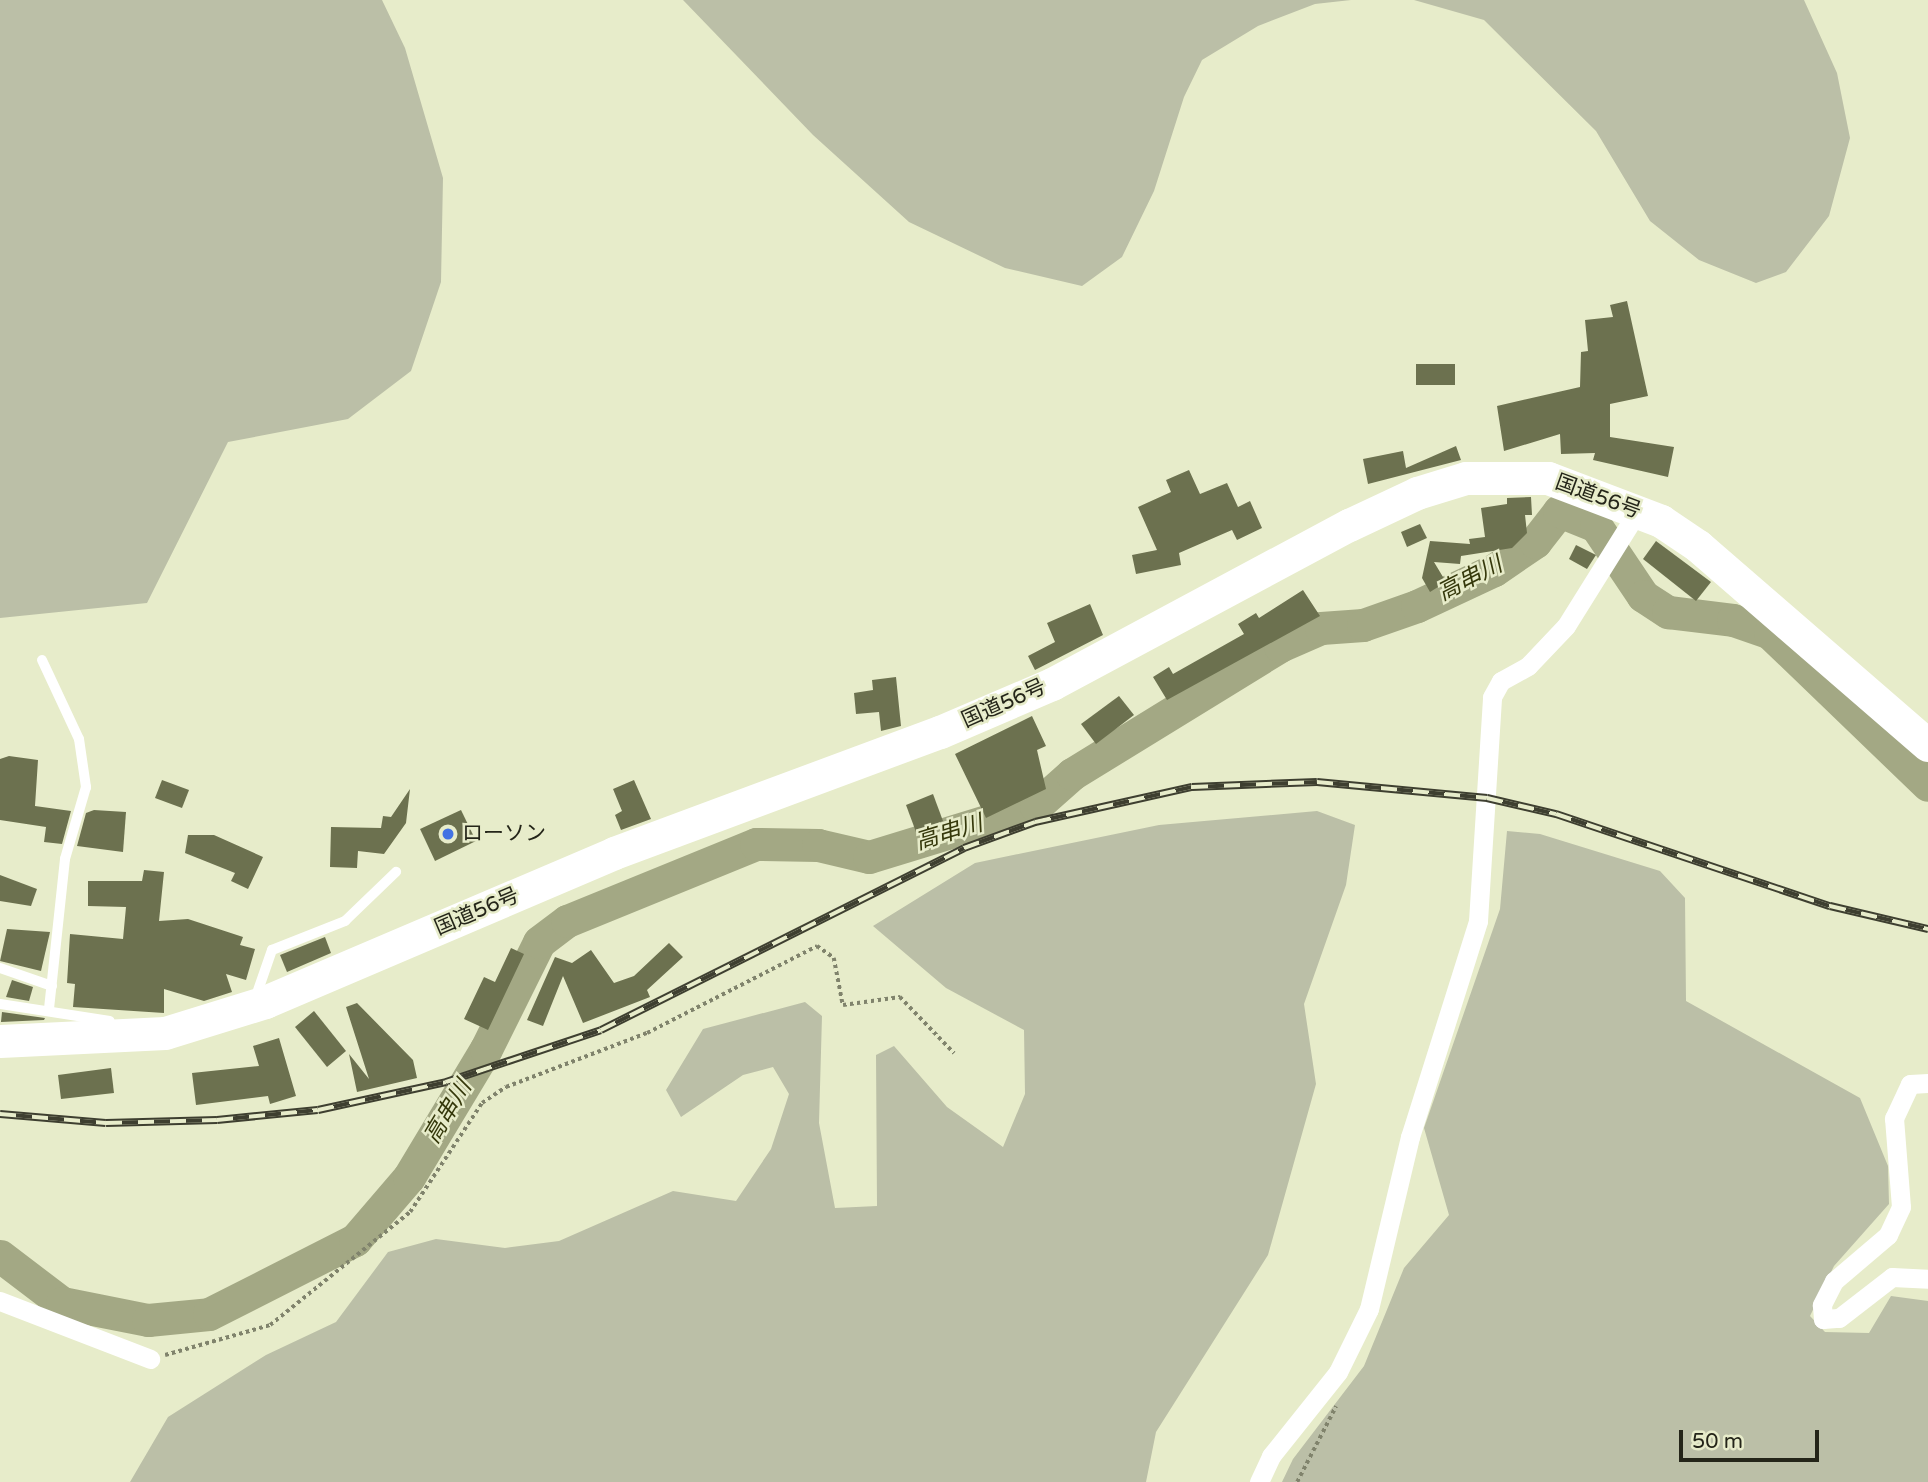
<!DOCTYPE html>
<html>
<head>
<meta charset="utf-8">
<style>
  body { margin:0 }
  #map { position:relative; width:1928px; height:1482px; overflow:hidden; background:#e7ecca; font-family:"Varela Round","Noto Sans JP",sans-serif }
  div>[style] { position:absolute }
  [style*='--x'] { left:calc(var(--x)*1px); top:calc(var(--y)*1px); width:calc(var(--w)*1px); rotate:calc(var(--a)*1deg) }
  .green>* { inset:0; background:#bbbfa7 }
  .river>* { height:33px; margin:-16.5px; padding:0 16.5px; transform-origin:16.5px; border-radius:16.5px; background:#a3a884 }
  .building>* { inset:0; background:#6c714f }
  .path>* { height:3.5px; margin-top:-1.75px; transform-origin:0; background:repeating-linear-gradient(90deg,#80836c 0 3.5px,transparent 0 7px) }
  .lane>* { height:10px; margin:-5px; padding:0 5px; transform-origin:5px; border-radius:5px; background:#fff }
  .street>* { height:19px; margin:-9.5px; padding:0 9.5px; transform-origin:9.5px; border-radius:9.5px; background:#fff }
  .highway>* { height:33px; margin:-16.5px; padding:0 16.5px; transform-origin:16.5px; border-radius:16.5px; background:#fff }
  .rail>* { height:8px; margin-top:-4px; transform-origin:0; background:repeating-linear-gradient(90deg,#e7ecca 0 16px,#3e3f30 0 32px); box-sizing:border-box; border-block:2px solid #3e3f30 }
  .dots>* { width:19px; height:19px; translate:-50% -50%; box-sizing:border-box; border:4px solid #e7ecca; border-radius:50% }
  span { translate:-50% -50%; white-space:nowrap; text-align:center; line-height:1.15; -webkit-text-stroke:5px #e7ecca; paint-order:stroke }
  .street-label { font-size:21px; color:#242519 }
  .poi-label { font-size:21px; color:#242519 }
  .left { translate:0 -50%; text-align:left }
  .water-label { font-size:23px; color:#35380b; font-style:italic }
  .scale { position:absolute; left:1679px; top:1430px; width:140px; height:32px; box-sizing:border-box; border:4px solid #242519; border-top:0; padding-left:9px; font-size:21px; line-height:24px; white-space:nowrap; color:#242519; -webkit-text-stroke:5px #e7ecca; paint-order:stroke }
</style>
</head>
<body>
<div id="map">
  <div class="green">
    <div style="clip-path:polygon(0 0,382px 0,405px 48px,443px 178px,441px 282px,411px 371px,348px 419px,228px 442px,147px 603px,0 618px)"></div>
    <div style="clip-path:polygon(683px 0,1351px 0,1315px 4px,1258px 26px,1202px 60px,1184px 97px,1154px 191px,1122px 257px,1082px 286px,1005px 268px,909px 222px,813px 135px)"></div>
    <div style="clip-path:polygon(1414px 0,1804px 0,1837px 73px,1850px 138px,1829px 216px,1786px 272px,1756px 283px,1699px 260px,1650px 221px,1596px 131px,1484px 20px)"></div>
    <div style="clip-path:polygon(1317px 811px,1355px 825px,1346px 885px,1304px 1004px,1316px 1084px,1268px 1255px,1156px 1432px,1146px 1482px,130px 1482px,168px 1417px,266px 1355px,336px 1322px,388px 1252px,436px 1239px,505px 1248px,559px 1241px,673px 1191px,736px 1201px,771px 1149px,789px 1094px,773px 1067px,743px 1075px,681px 1117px,666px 1090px,703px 1029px,805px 1002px,822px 1016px,819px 1123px,835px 1208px,877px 1206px,876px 1055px,894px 1046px,947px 1107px,1003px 1147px,1025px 1094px,1024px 1030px,946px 988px,873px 926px,975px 863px,1159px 825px)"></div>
    <div style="clip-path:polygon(1507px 831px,1540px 834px,1660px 871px,1685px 898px,1686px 1001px,1860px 1098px,1888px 1166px,1889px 1204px,1834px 1266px,1810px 1316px,1825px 1332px,1869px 1333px,1891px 1296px,1928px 1301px,1928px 1482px,1282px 1482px,1293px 1459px,1364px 1366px,1404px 1268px,1449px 1215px,1424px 1128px,1500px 909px)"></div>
  </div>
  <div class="river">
    <div style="--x:0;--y:1256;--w:78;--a:37.2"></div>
    <div style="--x:62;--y:1303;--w:88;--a:11.2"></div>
    <div style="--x:148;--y:1320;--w:61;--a:-5.6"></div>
    <div style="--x:209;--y:1314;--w:164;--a:-26.9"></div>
    <div style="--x:355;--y:1240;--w:83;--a:-49.4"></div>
    <div style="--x:409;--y:1177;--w:149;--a:-59"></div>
    <div style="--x:486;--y:1049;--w:119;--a:-63.6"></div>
    <div style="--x:539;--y:942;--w:35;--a:-37"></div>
    <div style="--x:567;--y:921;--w:204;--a:-22.2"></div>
    <div style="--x:756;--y:844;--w:62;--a:0.9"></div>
    <div style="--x:818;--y:845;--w:52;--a:13.2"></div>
    <div style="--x:869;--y:857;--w:175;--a:-17"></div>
    <div style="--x:1036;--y:806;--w:48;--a:-41.6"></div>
    <div style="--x:1072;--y:774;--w:244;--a:-31.6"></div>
    <div style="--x:1280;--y:646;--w:45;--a:-23.7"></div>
    <div style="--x:1321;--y:628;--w:42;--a:-4.1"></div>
    <div style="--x:1363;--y:625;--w:57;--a:-19.4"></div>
    <div style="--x:1417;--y:606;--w:85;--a:-25.1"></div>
    <div style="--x:1494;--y:570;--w:50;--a:-34.3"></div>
    <div style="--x:1535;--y:542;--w:39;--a:-52"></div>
    <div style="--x:1559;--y:511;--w:40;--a:22"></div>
    <div style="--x:1596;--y:526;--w:84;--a:56.1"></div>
    <div style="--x:1643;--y:596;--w:30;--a:33"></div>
    <div style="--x:1668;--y:612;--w:65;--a:7"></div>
    <div style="--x:1733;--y:620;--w:39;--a:19"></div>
    <div style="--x:1770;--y:633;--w:219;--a:43.9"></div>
  </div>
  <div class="building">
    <div style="clip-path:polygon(1627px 301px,1648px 396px,1610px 404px,1610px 437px,1674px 447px,1668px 477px,1593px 460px,1595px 453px,1561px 454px,1560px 434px,1504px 451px,1497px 406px,1580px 387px,1581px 352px,1588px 351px,1585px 320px,1613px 317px,1610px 305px)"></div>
    <div style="clip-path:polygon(1416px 364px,1455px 364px,1455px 385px,1416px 385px)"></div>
    <div style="clip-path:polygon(1456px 446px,1461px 460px,1368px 484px,1363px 459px,1403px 451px,1406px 468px)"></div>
    <div style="clip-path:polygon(1189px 470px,1200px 494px,1227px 483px,1238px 507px,1250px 501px,1262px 528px,1237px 540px,1232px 530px,1179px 553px,1181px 565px,1136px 574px,1132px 555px,1157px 550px,1138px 507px,1171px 492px,1166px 480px)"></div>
    <div style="clip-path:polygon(1531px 497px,1532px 515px,1525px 515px,1527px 533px,1512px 548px,1461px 556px,1460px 564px,1434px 562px,1446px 582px,1430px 592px,1422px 578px,1430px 541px,1470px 544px,1469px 539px,1485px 537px,1481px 508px,1507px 504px,1507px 498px)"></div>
    <div style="clip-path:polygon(1420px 524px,1427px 538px,1407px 547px,1401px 532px)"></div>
    <div style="clip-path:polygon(1656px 541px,1711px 582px,1696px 601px,1643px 559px)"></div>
    <div style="clip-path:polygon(1576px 545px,1596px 555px,1587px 569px,1569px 559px)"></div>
    <div style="clip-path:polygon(1303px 590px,1320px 616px,1167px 700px,1153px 677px,1169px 667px,1173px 674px,1244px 634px,1238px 624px,1256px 613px,1259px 618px)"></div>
    <div style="clip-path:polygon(1090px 604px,1103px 635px,1035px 670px,1028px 656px,1055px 642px,1047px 623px)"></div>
    <div style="clip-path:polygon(896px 677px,901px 726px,881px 731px,879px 712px,856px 714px,854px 693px,873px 690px,872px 680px)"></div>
    <div style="clip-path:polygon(1119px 696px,1134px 715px,1096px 744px,1081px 724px)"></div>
    <div style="clip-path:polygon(1032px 716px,1046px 746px,1037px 750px,1046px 789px,986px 818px,955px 754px)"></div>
    <div style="clip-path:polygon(9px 756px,38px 760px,35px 806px,71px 811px,62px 844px,44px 842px,46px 827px,0 820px,0 759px)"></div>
    <div style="clip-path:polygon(162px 780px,189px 790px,182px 808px,155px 798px)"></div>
    <div style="clip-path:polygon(634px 780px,651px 819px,621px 830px,615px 815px,622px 811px,613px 789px)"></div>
    <div style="clip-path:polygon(410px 789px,406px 823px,384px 854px,358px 851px,357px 868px,330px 867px,331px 827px,381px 828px,383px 816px,391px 817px)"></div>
    <div style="clip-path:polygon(933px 794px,943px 821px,916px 832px,906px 805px)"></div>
    <div style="clip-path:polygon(94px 810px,126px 812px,123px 852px,77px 846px,86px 813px)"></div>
    <div style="clip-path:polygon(461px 810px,476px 841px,435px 861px,420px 829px)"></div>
    <div style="clip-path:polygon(188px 835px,214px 835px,263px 857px,248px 889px,231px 881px,235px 873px,185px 853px)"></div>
    <div style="clip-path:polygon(144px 870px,164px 872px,159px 921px,188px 919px,243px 937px,240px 945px,255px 949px,246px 980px,226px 974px,232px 992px,204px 1001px,164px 989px,164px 1013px,73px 1007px,75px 984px,67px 983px,70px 934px,123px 939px,126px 907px,88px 906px,88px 881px,142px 881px)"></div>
    <div style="clip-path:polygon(0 875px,37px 889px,31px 906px,0 901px)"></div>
    <div style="clip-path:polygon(7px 929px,50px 932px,41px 971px,0 961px)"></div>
    <div style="clip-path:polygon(325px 937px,331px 953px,287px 972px,280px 955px)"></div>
    <div style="clip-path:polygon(669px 943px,683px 957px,647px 990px,650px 997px,583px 1023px,563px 976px,543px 1026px,527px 1020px,555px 957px,572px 963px,591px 950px,614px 983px,634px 976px)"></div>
    <div style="clip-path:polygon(511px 948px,524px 954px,488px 1030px,464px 1019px,484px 977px,495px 982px)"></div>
    <div style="clip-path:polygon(12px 980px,33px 987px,29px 1001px,6px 997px)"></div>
    <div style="clip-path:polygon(357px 1003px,413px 1060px,417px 1078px,357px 1092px,349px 1054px,369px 1079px,346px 1007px)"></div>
    <div style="clip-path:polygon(314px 1011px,346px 1051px,327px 1067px,295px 1027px)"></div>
    <div style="clip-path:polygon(2px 1012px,45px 1018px,44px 1020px,1px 1022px)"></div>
    <div style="clip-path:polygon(279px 1038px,296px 1096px,270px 1104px,268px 1096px,196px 1105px,192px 1073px,259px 1066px,253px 1046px)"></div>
    <div style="clip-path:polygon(111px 1068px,114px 1093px,61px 1099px,58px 1075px)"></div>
  </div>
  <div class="path">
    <div style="--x:165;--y:1355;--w:109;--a:-15.9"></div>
    <div style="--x:270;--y:1325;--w:180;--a:-38.9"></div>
    <div style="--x:410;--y:1212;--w:131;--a:-56.6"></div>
    <div style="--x:482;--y:1103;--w:29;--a:-34"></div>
    <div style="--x:506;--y:1087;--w:151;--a:-21"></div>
    <div style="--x:647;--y:1033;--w:191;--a:-27.1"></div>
    <div style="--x:817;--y:946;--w:21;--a:35"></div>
    <div style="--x:834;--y:958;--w:48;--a:79.2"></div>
    <div style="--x:843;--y:1005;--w:58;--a:-8"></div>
    <div style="--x:900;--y:997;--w:78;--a:46"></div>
    <div style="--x:1297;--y:1482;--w:85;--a:-62.8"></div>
  </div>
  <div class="lane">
    <div style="--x:42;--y:660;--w:87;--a:64.9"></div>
    <div style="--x:79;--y:739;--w:49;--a:81.7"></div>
    <div style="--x:86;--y:787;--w:75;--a:106.3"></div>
    <div style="--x:65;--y:859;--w:151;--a:96.1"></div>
    <div style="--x:0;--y:968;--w:55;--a:19.1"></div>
    <div style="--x:255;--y:999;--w:52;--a:-70.9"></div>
    <div style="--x:272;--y:950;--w:79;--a:-21.7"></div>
    <div style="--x:345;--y:921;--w:71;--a:-43.9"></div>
    <div style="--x:0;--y:1004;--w:111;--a:8.8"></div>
  </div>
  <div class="street">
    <div style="--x:1928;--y:1083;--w:18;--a:177"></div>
    <div style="--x:1910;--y:1084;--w:38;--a:115"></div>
    <div style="--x:1894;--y:1118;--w:89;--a:85.5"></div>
    <div style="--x:1901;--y:1207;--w:31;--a:115"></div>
    <div style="--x:1888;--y:1235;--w:71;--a:139.6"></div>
    <div style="--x:1834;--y:1281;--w:27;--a:117"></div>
    <div style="--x:1822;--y:1305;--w:14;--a:86"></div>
    <div style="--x:1823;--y:1319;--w:16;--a:-4"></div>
    <div style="--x:1839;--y:1318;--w:67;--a:-37.7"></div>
    <div style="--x:1892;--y:1277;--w:36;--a:3"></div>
    <div style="--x:0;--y:1301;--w:161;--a:21.1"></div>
    <div style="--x:1259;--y:1482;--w:29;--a:-65"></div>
    <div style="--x:1271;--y:1456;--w:107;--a:-51.4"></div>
    <div style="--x:1338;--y:1372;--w:70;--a:-63.8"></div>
    <div style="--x:1369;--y:1309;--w:177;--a:-76.6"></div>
    <div style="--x:1410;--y:1137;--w:226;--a:-72.5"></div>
    <div style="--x:1478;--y:921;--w:224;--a:-86.4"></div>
    <div style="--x:1492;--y:697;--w:18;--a:-61"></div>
    <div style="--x:1501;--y:681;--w:31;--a:-29"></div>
    <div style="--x:1528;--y:666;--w:55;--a:-46.5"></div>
    <div style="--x:1566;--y:626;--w:138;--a:-58"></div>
  </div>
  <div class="highway">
    <div style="--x:0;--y:1041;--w:165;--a:-2.8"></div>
    <div style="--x:165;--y:1033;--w:105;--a:-17.2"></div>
    <div style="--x:265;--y:1002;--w:379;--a:-23.1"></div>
    <div style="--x:614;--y:853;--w:348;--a:-20.4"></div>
    <div style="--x:940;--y:732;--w:122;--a:-23.2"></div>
    <div style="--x:1052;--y:684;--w:337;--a:-28.2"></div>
    <div style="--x:1349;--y:525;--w:75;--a:-25.2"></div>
    <div style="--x:1417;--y:493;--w:51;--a:-17"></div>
    <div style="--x:1466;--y:478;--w:82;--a:0"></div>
    <div style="--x:1548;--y:478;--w:121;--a:20.8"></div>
    <div style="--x:1661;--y:521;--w:45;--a:34"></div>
    <div style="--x:1698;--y:546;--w:304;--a:40.9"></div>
  </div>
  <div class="rail">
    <div style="--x:0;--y:1114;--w:106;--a:4.9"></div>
    <div style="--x:106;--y:1123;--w:111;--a:-1.5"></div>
    <div style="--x:217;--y:1120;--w:101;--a:-5.7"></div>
    <div style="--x:318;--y:1110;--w:131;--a:-12.3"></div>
    <div style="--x:446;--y:1082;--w:163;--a:-18.5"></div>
    <div style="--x:601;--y:1030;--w:406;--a:-26.6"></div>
    <div style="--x:964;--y:848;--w:76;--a:-20.1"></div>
    <div style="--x:1035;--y:822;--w:161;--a:-12.6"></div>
    <div style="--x:1192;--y:787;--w:125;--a:-2.3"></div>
    <div style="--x:1317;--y:782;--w:171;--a:5.4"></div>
    <div style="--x:1487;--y:798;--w:71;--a:13.1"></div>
    <div style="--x:1556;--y:814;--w:289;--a:18.6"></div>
    <div style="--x:1830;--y:906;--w:101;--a:13.2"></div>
  </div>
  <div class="dots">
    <div style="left:448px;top:834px;background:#4272e3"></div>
  </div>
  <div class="street-label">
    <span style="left:1598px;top:497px;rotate:20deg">国道56号</span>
    <span style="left:1004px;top:704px;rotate:-24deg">国道56号</span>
    <span style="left:477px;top:912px;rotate:-23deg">国道56号</span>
  </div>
  <div class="poi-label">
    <span class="left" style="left:462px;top:834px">ローソン</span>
  </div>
  <div class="water-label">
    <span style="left:1470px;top:579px;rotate:-27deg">高串川</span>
    <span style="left:949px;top:833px;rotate:-17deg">高串川</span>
    <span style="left:448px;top:1112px;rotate:-59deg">高串川</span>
  </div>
  <div class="scale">50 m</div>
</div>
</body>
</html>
